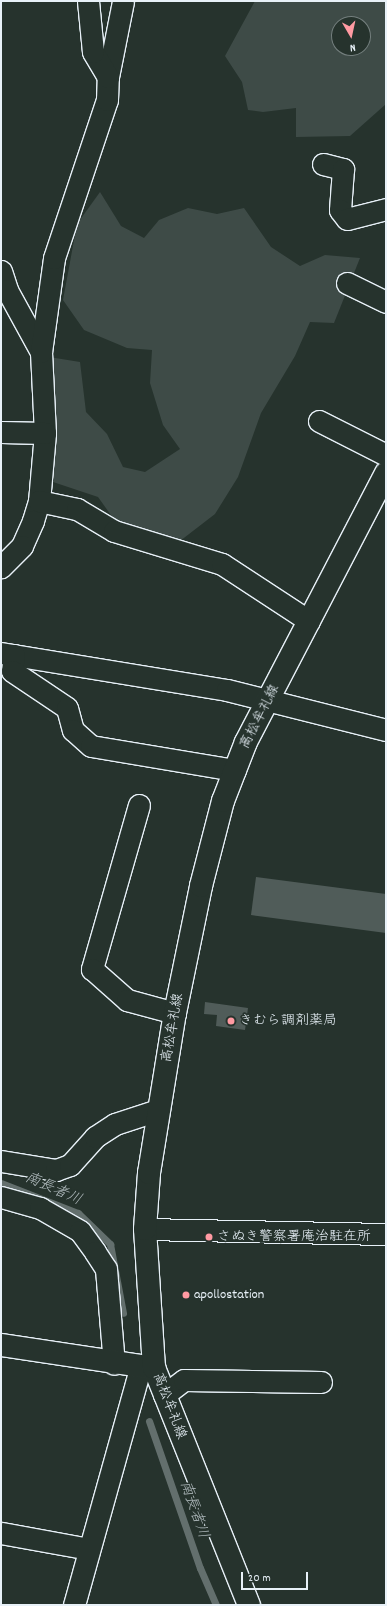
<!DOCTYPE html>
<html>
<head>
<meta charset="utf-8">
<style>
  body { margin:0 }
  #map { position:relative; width:387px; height:1606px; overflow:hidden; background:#26332d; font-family:Dekko,"Klee One",sans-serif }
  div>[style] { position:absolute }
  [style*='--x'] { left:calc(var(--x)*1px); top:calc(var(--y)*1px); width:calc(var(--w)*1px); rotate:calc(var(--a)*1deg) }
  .green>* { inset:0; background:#3e4b47 }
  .stream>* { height:7px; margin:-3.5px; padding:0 3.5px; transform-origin:3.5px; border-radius:3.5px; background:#636f6d }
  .building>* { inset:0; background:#505c59 }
  .roads { filter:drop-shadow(1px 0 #e8f1f8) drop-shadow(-1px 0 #e8f1f8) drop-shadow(0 1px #e8f1f8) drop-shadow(0 -1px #e8f1f8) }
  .street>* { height:21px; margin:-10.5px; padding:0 10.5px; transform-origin:10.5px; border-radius:10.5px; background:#26332d }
  .secondary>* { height:22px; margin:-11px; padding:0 11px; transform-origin:11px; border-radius:11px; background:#26332d }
  .primary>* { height:22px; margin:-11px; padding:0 11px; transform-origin:11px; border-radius:11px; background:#26332d }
  .dots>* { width:11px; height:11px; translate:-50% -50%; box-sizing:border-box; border:2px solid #26332d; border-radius:50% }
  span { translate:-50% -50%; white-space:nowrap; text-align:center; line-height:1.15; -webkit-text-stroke:3.5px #26332d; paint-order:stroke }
  .street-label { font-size:14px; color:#e8f1f8 }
  .poi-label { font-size:14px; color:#e8f1f8 }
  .left { translate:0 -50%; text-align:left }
  .water-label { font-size:15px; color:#b3bdc0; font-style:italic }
  .frame { position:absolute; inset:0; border:2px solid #e8f1f8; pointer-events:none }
  .north { position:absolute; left:331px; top:16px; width:40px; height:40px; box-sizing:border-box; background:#26332d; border:1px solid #747f7e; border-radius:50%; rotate:171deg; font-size:11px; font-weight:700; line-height:16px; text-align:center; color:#e8f1f8 }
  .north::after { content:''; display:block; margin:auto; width:14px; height:18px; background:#ff9aa2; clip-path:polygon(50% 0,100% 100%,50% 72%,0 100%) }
  .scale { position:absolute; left:241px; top:1572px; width:67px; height:18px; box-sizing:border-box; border:2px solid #e8f1f8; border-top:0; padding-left:5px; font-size:12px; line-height:14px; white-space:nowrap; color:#e8f1f8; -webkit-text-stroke:3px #26332d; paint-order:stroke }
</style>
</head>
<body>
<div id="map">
  <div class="green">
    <div style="clip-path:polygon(evenodd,255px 1px,386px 1px,386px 104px,350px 136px,296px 137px,296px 108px,263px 112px,248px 110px,242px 82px,225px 56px,255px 1px,339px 24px,363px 24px,363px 48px,339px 48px,339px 24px)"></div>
    <div style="clip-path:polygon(100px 192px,121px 226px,144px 238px,159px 220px,188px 208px,217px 214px,244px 208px,271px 247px,300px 266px,325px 255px,360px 258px,334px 323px,310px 322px,295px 356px,261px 413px,238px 477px,215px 514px,180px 541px,118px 525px,98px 497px,53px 482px,55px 430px,49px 357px,80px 362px,86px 412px,107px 434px,123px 467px,145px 472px,180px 449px,163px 425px,150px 383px,152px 350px,127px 348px,84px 330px,63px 300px,77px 224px)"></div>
  </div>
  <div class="stream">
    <div style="--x:1;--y:1183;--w:83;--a:21.3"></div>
    <div style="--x:78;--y:1213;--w:45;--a:44.1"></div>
    <div style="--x:110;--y:1244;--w:70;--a:79.3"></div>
    <div style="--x:149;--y:1421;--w:156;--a:70.9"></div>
    <div style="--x:200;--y:1568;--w:40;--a:66.6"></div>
  </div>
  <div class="building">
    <div style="clip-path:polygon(256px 877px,386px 894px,386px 933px,251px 915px)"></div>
    <div style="clip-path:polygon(205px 1002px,248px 1008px,245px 1030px,216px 1026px,217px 1015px,204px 1014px)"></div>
  </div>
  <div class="roads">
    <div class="street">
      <div style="--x:108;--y:77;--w:77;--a:-78.8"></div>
      <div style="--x:323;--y:164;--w:21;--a:14"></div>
      <div style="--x:343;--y:169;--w:41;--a:94.2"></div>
      <div style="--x:340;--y:210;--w:11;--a:52"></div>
      <div style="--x:347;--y:219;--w:40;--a:-14.4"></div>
      <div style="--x:1;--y:271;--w:20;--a:72"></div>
      <div style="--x:7;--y:290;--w:71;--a:61.3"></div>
      <div style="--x:41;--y:352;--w:81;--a:87.2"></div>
      <div style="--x:45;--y:433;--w:68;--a:95"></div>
      <div style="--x:39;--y:501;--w:21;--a:107"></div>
      <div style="--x:33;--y:521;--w:27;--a:114"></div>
      <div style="--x:22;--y:546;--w:30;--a:135"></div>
      <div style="--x:347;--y:283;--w:43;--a:26"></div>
      <div style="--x:41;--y:352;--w:95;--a:-82.1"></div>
      <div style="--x:54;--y:258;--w:167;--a:-71.5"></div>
      <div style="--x:107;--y:100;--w:23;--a:-88"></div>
      <div style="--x:108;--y:77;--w:29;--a:-121"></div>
      <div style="--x:93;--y:52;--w:51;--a:-95.6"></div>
      <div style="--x:319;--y:421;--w:75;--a:26.9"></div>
      <div style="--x:1;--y:432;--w:44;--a:1.3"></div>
      <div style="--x:39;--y:501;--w:39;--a:12"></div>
      <div style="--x:77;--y:509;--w:43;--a:30.7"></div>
      <div style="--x:114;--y:531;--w:113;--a:17"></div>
      <div style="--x:222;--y:564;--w:104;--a:33.2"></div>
      <div style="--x:1;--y:653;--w:229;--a:9.3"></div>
      <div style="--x:227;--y:690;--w:164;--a:14.1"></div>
      <div style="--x:14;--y:655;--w:16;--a:97"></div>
      <div style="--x:12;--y:671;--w:66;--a:33.9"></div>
      <div style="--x:67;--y:708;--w:23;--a:75"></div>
      <div style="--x:73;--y:730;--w:24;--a:42"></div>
      <div style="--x:91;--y:746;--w:146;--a:9.5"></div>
      <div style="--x:139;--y:805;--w:171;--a:106"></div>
      <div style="--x:92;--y:969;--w:47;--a:41.5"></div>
      <div style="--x:127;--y:1000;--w:50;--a:15.2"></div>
      <div style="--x:1;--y:1161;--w:56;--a:9.3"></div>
      <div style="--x:56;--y:1170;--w:15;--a:-20"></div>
      <div style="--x:70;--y:1165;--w:38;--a:-48"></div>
      <div style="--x:95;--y:1137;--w:24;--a:-33"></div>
      <div style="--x:115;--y:1124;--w:45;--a:-18"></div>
      <div style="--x:1;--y:1197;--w:41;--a:15.8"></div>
      <div style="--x:40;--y:1208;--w:46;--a:29.9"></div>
      <div style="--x:80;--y:1231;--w:26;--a:54"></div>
      <div style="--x:95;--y:1252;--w:20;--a:57"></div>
      <div style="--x:106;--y:1269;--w:95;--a:85.2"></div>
      <div style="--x:145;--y:1229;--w:241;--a:1.2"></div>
      <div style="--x:164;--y:1395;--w:25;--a:-37"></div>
      <div style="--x:184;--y:1380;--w:137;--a:0.8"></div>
      <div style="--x:1;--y:1533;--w:89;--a:10.3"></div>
      <div style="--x:74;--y:1605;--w:246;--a:-74.4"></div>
    </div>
    <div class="secondary">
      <div style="--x:1;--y:1345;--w:155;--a:8.5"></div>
    </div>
    <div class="primary">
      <div style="--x:249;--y:1605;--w:255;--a:-111.8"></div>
      <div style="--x:154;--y:1368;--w:139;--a:-93.7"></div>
      <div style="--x:145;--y:1229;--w:56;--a:-85.9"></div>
      <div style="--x:149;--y:1173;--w:162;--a:-80.8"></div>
      <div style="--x:175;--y:1013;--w:130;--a:-78.4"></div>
      <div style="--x:201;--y:886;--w:88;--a:-75.5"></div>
      <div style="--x:223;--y:801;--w:63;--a:-68.7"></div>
      <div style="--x:246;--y:742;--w:303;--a:-62.5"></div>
    </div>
  </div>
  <div class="dots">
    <div style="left:231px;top:1021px;background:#ff9aa2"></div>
    <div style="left:209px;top:1237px;background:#ff9aa2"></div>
    <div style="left:186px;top:1295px;background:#ff9aa2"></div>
  </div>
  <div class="street-label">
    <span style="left:260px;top:717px;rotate:-63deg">高松牟礼線</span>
    <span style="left:173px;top:1028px;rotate:-80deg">高松牟礼線</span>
    <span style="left:169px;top:1406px;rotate:69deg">高松牟礼線</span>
  </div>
  <div class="poi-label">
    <span class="left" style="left:239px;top:1021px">きむら調剤薬局</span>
    <span class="left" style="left:217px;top:1237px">さぬき警察署庵治駐在所</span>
    <span class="left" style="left:194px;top:1295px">apollostation</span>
  </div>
  <div class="water-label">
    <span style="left:53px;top:1190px;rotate:24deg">南長者川</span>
    <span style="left:193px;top:1510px;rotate:71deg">南長者川</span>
  </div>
  <div class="frame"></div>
  <div class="north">N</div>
  <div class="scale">20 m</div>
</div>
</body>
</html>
